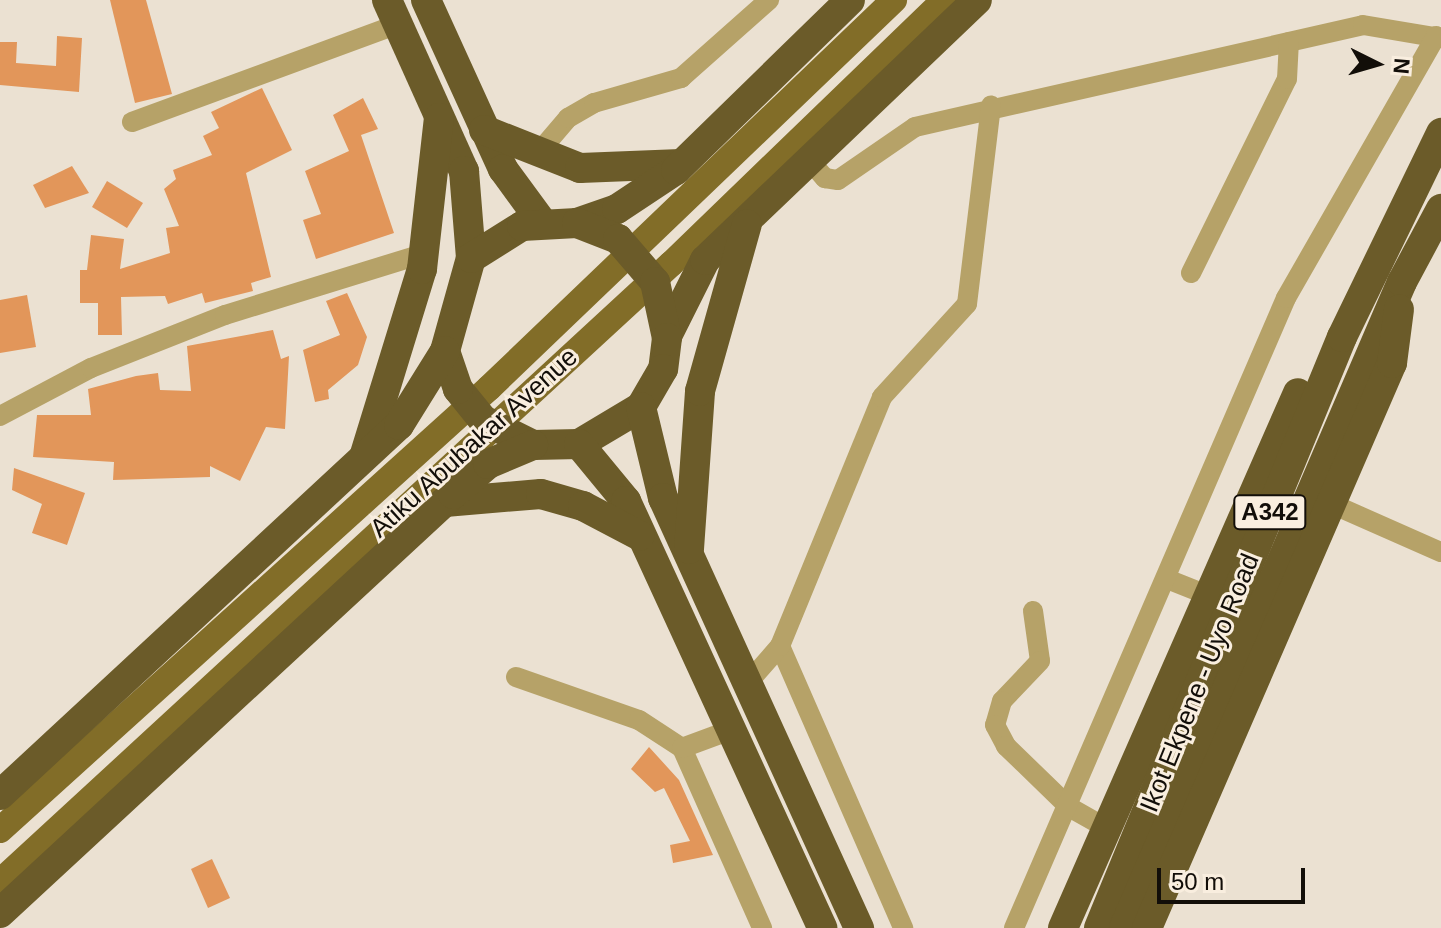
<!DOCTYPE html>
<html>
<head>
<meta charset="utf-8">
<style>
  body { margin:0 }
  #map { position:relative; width:1441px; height:928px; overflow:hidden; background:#ebe1d2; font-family:Helvetica,sans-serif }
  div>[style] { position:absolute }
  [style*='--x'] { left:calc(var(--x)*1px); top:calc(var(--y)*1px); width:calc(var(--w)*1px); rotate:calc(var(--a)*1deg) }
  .building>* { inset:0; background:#e2965a }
  .minor>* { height:20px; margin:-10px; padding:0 10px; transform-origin:10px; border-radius:10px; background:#b6a268 }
  .major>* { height:26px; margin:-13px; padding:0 13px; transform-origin:13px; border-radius:13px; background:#826d28 }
  .highway>* { height:30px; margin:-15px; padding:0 15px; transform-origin:15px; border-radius:15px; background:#6b5b29 }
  span { translate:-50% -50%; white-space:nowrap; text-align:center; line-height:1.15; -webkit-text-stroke:6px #f9eedf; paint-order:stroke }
  .shield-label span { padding:2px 6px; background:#f9eedf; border:2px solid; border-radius:6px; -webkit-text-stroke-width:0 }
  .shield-label { font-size:24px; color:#120e09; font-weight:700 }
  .street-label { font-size:26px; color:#120e09 }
  .north { position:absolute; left:1337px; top:24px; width:80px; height:80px; -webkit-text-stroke:6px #f9eedf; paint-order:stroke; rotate:95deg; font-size:22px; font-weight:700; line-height:32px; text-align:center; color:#120e09 }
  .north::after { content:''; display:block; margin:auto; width:28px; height:36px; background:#120e09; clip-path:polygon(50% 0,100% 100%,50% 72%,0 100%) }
  .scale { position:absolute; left:1157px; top:868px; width:148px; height:36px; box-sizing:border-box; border:4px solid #120e09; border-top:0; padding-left:10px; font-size:24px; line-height:28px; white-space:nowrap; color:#120e09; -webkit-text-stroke:6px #f9eedf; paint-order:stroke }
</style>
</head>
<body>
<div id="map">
  <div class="building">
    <div style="clip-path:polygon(110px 0,146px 0,172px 94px,135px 103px)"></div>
    <div style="clip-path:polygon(57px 36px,82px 38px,79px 92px,0 85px,0 42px,17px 42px,16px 63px,56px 66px)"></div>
    <div style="clip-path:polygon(262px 88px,292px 150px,246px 173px,271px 277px,251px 283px,253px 291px,205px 303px,202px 293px,168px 304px,165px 296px,121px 297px,122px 335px,98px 335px,98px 303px,80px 303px,80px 270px,87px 270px,91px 235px,124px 239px,120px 269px,170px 253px,166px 228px,179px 226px,164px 189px,176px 179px,173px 170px,212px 155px,203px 136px,219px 128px,211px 112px)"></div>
    <div style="clip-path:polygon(363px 98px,378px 129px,361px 135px,394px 233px,316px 259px,303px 220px,321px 214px,305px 171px,349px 151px,333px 115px)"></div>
    <div style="clip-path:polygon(72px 166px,89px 193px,45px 208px,33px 185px)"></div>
    <div style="clip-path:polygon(107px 181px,143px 203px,127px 228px,92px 207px)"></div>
    <div style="clip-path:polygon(347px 293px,367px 337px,358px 365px,328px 390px,329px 399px,315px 402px,303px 350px,340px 335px,326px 301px)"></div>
    <div style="clip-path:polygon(27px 295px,36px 347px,0 353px,0 300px)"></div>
    <div style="clip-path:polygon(273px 330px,281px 359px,289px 356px,285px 429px,266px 427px,240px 481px,210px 466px,210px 477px,113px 480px,114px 462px,33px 457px,37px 415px,91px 415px,88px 389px,136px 376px,158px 373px,160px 390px,191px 391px,187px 346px)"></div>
    <div style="clip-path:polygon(14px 468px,85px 493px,67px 545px,32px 533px,42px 504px,12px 490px)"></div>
    <div style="clip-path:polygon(649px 747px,679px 780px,713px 855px,673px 863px,670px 845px,690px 841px,664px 788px,655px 792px,631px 769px)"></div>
    <div style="clip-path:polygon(212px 859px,230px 898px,208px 908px,191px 869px)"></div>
  </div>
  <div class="minor">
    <div style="--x:132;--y:122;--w:284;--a:-20.2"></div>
    <div style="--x:539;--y:152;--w:45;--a:-49.5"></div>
    <div style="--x:568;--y:118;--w:30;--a:-30"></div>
    <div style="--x:594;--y:103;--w:91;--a:-16"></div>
    <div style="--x:681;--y:78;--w:118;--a:-41.6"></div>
    <div style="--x:810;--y:161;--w:23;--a:49"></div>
    <div style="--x:825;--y:178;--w:13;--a:9"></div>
    <div style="--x:838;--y:180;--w:93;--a:-34.5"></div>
    <div style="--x:915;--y:127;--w:459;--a:-12.8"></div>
    <div style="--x:1363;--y:25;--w:79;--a:9.5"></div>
    <div style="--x:1191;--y:273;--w:216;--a:-63.7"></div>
    <div style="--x:1287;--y:79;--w:37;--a:-87"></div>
    <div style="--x:0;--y:416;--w:103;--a:-27.8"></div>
    <div style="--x:91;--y:368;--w:144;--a:-21.6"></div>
    <div style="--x:225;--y:315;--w:209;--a:-17.2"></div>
    <div style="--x:1332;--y:504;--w:119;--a:23.8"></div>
    <div style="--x:1167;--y:579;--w:46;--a:21.6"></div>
    <div style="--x:1033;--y:611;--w:50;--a:82"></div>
    <div style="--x:1040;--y:661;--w:55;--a:133.5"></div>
    <div style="--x:1002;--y:701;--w:25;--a:106"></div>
    <div style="--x:995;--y:725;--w:24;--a:62"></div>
    <div style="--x:1006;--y:746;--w:88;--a:44.1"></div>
    <div style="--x:1069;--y:807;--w:45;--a:29.4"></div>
    <div style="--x:780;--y:646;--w:308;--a:66.4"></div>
    <div style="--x:516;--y:677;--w:130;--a:19.3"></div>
    <div style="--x:639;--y:720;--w:51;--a:33.1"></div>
    <div style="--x:682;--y:748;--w:197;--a:66"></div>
    <div style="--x:746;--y:685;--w:52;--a:-48.9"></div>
    <div style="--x:780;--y:646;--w:269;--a:-67.7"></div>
    <div style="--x:882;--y:397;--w:126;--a:-47.6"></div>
    <div style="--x:967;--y:304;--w:200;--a:-83.1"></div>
    <div style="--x:682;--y:748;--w:49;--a:-20.3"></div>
    <div style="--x:1014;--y:928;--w:686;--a:-66.65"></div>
    <div style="--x:1286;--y:298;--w:302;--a:-60.2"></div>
  </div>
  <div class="major">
    <div style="--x:0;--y:830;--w:659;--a:-42.11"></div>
    <div style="--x:489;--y:388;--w:561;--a:-43.77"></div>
    <div style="--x:0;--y:882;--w:912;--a:-42.65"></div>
    <div style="--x:671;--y:264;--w:380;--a:-44"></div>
  </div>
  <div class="highway">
    <div style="--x:387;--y:0;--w:188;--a:65.8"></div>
    <div style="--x:464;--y:171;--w:87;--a:85.4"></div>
    <div style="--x:426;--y:0;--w:186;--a:65.5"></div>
    <div style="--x:503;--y:169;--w:64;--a:53.8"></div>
    <div style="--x:484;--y:130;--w:103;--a:21.6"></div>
    <div style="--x:580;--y:168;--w:101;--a:-2.3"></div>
    <div style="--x:577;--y:223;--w:42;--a:-19.3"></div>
    <div style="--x:617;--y:209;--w:71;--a:-33.5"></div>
    <div style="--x:676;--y:170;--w:243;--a:-44.3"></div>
    <div style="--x:669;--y:332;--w:80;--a:-63.4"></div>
    <div style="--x:705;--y:260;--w:376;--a:-43.7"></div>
    <div style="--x:641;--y:407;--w:72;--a:149.2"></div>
    <div style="--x:579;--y:444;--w:46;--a:178.8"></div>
    <div style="--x:533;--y:445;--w:56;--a:-153.4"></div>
    <div style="--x:483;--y:420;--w:40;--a:-129"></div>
    <div style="--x:458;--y:389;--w:40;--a:-108.9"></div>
    <div style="--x:445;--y:351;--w:97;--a:-74.4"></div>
    <div style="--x:471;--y:258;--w:60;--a:-32.1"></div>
    <div style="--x:522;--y:226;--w:55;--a:-3.1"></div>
    <div style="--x:577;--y:223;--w:44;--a:21.3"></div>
    <div style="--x:618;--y:239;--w:57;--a:49.3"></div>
    <div style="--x:655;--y:282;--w:57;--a:77.9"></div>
    <div style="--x:667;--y:338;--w:31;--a:97"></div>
    <div style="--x:663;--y:369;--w:44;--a:120.1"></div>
    <div style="--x:641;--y:407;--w:94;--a:76.4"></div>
    <div style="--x:663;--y:498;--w:473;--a:65.5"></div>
    <div style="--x:579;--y:444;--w:74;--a:50.5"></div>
    <div style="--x:626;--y:501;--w:470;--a:65.3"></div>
    <div style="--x:365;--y:454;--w:194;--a:-72.9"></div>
    <div style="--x:422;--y:269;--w:152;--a:-83.6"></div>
    <div style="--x:445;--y:502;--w:96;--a:-4.8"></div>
    <div style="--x:541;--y:494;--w:44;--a:15.9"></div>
    <div style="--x:583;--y:506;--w:64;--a:27.8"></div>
    <div style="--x:689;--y:549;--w:158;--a:-86"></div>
    <div style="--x:700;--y:391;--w:173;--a:-74.3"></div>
    <div style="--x:0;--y:795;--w:544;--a:-42.84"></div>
    <div style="--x:399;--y:425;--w:87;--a:-58.1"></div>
    <div style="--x:0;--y:913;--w:617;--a:-42.77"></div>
    <div style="--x:453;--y:494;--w:46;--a:-40.6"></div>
    <div style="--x:488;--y:464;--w:49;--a:-22.9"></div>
    <div style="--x:1063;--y:928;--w:584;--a:-66.29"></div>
    <div style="--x:1099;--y:928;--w:639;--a:-67.65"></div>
    <div style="--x:1342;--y:337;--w:227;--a:-64.1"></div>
    <div style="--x:1124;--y:928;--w:703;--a:-66.72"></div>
    <div style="--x:1402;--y:282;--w:83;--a:-61.9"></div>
    <div style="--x:1147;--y:928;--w:616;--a:-66.56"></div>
    <div style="--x:1392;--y:363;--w:54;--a:-82.6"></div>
  </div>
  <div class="shield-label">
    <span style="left:1270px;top:512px">A342</span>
  </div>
  <div class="street-label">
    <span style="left:474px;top:443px;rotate:-42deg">Atiku Abubakar Avenue</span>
    <span style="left:1200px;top:683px;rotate:-68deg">Ikot Ekpene - Uyo Road</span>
  </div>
  <div class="north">N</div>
  <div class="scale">50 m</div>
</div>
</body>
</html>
